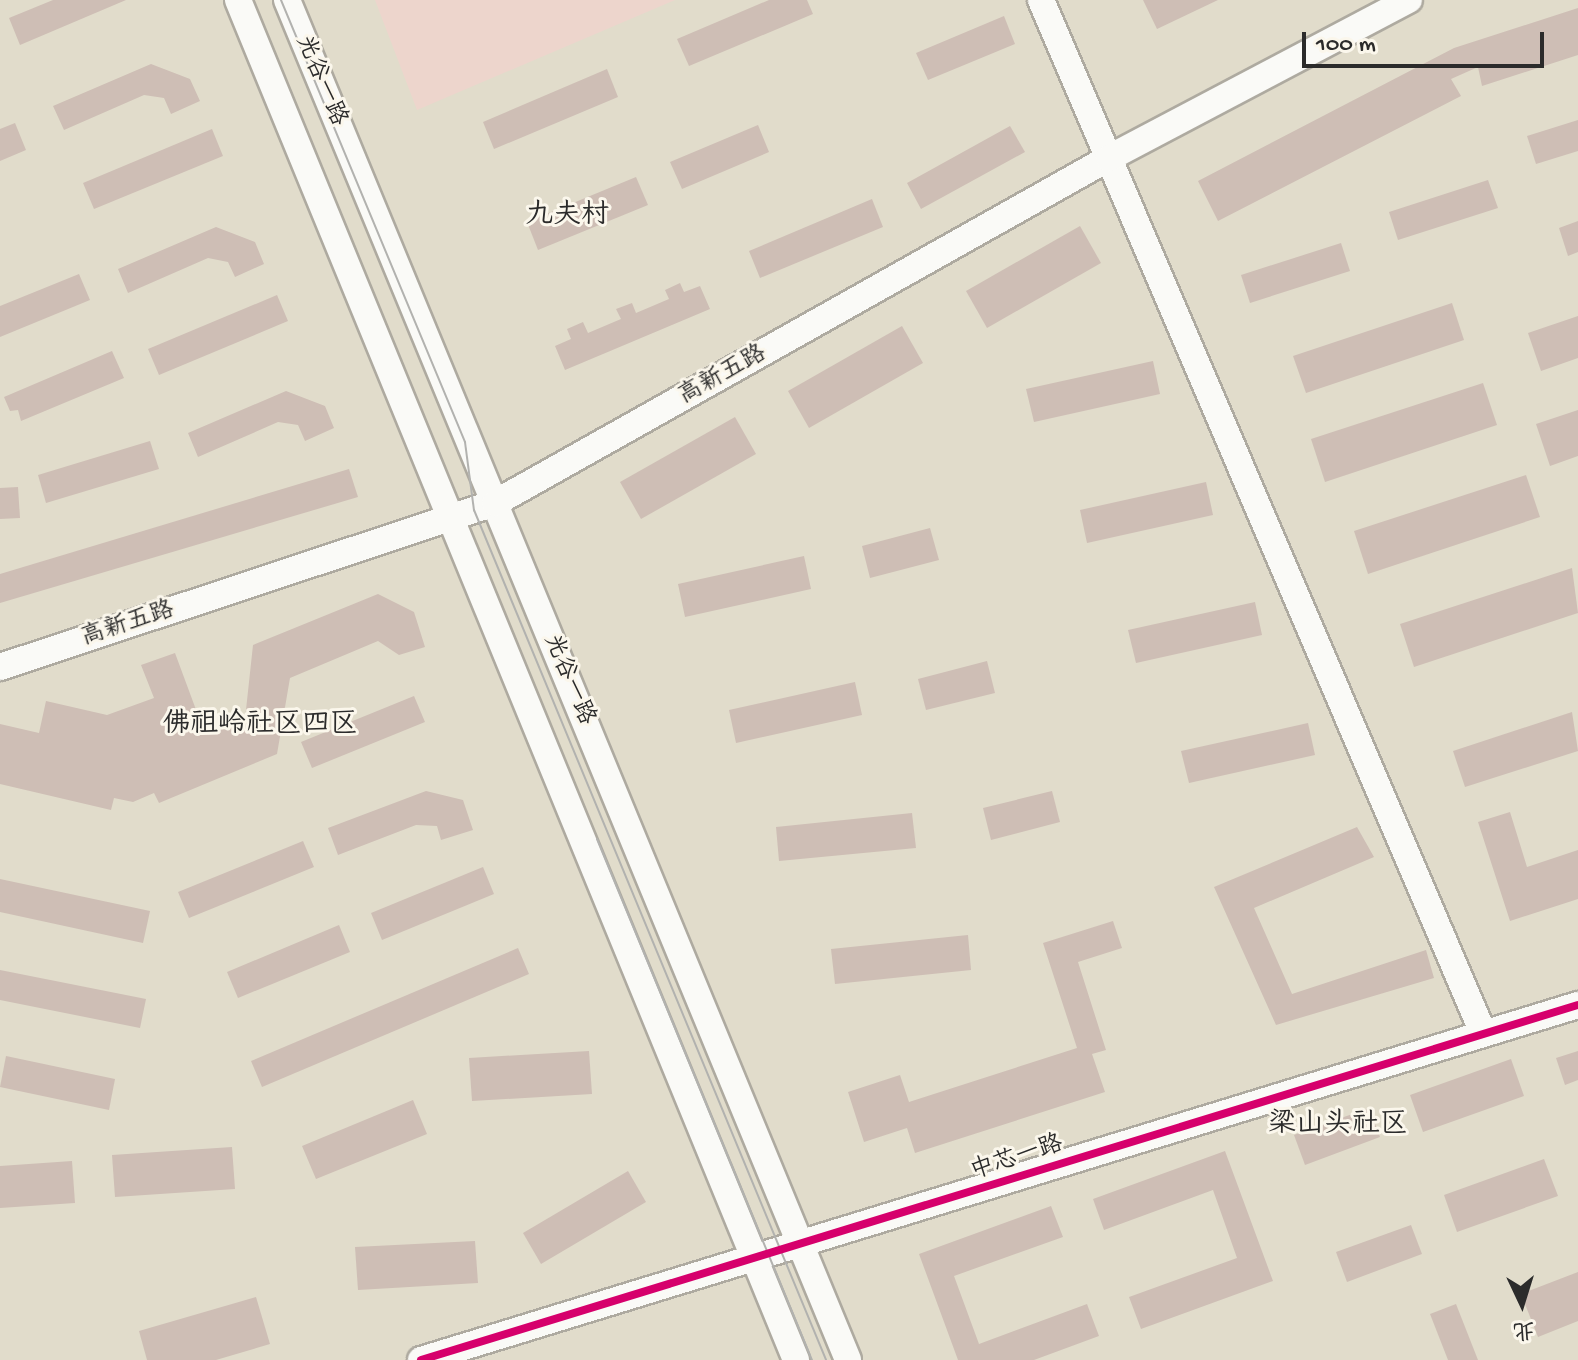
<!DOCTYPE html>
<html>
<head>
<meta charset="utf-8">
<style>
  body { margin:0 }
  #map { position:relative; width:1578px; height:1360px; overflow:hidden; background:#e1dccb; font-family:"Gochi Hand","LXGW WenKai TC",sans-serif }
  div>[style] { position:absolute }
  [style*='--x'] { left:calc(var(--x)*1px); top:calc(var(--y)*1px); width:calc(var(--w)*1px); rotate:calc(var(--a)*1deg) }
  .built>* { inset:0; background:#edd5cc }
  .building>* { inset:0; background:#cebeb5 }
  .roads { filter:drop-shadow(2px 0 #aeaaa0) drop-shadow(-2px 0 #aeaaa0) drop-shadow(0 2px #aeaaa0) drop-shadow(0 -2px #aeaaa0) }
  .secondary>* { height:26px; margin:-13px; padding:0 13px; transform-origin:13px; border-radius:13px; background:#fafaf7 }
  .tram>* { height:2px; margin:-1px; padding:0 1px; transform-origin:1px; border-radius:1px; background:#b2b2af }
  .cycleway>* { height:8px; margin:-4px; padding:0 4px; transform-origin:4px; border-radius:4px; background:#d6006c }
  span { translate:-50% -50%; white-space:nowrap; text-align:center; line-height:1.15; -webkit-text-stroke:6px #fbf7ec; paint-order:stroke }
  .street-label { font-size:24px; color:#2b2b2b }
  .quarter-label { font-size:28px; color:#2b2b2b }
  .north { position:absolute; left:1482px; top:1264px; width:80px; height:80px; -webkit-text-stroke:6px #fbf7ec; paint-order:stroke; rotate:176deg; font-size:22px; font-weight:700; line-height:32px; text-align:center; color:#2b2b2b }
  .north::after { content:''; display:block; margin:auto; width:28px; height:36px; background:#2b2b2b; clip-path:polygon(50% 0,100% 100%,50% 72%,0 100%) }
  .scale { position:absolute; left:1302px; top:32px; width:242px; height:36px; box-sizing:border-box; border:4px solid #2b2b2b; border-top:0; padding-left:10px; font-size:24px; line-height:28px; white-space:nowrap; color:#2b2b2b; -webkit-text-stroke:6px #fbf7ec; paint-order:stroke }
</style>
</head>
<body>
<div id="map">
  <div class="built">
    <div style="clip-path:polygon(375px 0,675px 0,417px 110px)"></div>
  </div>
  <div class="building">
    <div style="clip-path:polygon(53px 0,126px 0,20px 45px,9px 18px)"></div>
    <div style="clip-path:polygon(769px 0,807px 0,813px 14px,689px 66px,677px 39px)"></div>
    <div style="clip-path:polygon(1143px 0,1218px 0,1157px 29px)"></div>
    <div style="clip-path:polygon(1578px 8px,1578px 55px,1482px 86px,1478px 67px,1451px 79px,1461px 96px,1218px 221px,1198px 181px,1454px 48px)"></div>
    <div style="clip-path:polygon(1004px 16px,1015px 44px,928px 80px,916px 53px)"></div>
    <div style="clip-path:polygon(151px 64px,190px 79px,200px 101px,171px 114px,164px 98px,144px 95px,64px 130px,53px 106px)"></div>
    <div style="clip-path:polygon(607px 69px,618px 97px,494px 149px,483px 122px)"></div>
    <div style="clip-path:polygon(1578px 120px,1578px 151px,1536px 164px,1527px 136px)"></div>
    <div style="clip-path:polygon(15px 123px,26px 150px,0 161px,0 129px)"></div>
    <div style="clip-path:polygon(758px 125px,769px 152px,682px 189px,670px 162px)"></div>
    <div style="clip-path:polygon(1010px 126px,1025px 152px,921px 209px,907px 183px)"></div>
    <div style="clip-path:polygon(212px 129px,223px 156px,94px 209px,83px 183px)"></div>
    <div style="clip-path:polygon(636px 177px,648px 205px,538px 250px,527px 222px)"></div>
    <div style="clip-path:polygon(1488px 180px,1498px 208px,1398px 240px,1389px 212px)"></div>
    <div style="clip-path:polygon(872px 199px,883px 227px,760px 278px,749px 251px)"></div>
    <div style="clip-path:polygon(1578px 221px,1578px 252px,1568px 256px,1559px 228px)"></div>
    <div style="clip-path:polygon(1080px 226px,1101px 263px,987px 328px,966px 291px)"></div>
    <div style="clip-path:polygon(216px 227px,255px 242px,264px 264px,235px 277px,228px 262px,208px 258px,128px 293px,118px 269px)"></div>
    <div style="clip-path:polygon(1341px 243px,1350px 271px,1250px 303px,1241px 275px)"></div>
    <div style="clip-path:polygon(79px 274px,90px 300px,0 337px,0 306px)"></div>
    <div style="clip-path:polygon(680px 283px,684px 292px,700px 286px,710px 309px,565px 370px,555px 346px,571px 339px,567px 329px,583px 322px,588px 333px,621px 319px,616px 309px,632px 303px,636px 313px,669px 299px,665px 290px)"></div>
    <div style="clip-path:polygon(277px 295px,288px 321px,159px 375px,148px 349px)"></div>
    <div style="clip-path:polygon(1452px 303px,1464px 340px,1306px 393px,1293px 356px)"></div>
    <div style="clip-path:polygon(1578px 316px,1578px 358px,1541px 371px,1528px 333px)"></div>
    <div style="clip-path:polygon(902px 326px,923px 363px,809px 428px,788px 391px)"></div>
    <div style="clip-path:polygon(112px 351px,124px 378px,21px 421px,18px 410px,10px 411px,4px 397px)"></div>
    <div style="clip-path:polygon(1153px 361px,1160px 394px,1034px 422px,1026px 389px)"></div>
    <div style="clip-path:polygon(1483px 383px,1497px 425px,1325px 482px,1311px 439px)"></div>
    <div style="clip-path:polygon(286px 391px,325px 406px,334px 428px,305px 441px,298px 425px,278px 422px,198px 457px,188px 433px)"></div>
    <div style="clip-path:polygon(1578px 410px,1578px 456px,1550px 466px,1536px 424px)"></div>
    <div style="clip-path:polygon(735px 417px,756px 454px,641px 519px,620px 482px)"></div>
    <div style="clip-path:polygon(150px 441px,159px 469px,46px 503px,38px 475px)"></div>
    <div style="clip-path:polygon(349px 469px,358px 497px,0 603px,0 574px)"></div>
    <div style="clip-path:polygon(1526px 475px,1540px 517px,1368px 574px,1354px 531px)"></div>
    <div style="clip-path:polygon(1206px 482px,1213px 515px,1087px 543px,1080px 510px)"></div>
    <div style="clip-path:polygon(18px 487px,20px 518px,0 519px,0 488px)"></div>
    <div style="clip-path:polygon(930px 528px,939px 560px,870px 578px,862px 546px)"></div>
    <div style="clip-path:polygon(804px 556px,811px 589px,685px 617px,678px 584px)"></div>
    <div style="clip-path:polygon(1572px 568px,1578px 613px,1414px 667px,1400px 624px)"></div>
    <div style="clip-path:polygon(378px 594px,414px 612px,425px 647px,399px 655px,378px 641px,290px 678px,277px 754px,159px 803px,154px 793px,133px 802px,114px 798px,111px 810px,0 784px,0 724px,39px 733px,46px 701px,107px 715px,154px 698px,141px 665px,175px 653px,205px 734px,245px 719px,253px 645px)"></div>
    <div style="clip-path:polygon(1255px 602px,1262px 635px,1136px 663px,1128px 630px)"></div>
    <div style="clip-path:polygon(987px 661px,995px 693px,926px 710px,918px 679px)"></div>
    <div style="clip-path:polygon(855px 682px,862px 715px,736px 743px,729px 710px)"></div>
    <div style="clip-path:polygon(414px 696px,425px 722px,312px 768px,301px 742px)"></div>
    <div style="clip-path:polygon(1572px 712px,1578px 751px,1465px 787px,1453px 751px)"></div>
    <div style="clip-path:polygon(1308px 723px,1315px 755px,1189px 783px,1181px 751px)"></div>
    <div style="clip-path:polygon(426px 791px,463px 800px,473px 830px,441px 840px,437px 826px,416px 825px,338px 855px,328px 828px)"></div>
    <div style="clip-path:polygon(1052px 791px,1060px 822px,991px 840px,983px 808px)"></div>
    <div style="clip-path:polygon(1510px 812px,1527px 867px,1578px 850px,1578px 899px,1510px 921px,1478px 822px)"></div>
    <div style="clip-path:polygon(912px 813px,916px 848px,779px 861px,776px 827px)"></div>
    <div style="clip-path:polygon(1357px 827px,1374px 857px,1254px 908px,1292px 994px,1426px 950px,1434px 978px,1276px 1025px,1214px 887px)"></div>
    <div style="clip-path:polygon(303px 841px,314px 867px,189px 918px,178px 892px)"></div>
    <div style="clip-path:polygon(483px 867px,494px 894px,382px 940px,371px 913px)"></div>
    <div style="clip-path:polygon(0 879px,150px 911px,143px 943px,0 912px)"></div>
    <div style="clip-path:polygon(1113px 921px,1122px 948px,1078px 962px,1106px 1050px,1092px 1054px,1105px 1092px,915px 1153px,907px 1128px,864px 1142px,848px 1092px,900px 1075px,909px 1102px,1077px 1048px,1043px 943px)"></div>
    <div style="clip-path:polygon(339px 925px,350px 952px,238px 998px,227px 972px)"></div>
    <div style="clip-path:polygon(968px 935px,971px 970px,835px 984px,831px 949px)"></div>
    <div style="clip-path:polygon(518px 948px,529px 974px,262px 1087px,251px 1061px)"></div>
    <div style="clip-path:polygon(0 970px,146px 999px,140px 1028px,0 1000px)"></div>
    <div style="clip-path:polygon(589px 1051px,592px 1094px,472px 1101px,469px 1058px)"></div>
    <div style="clip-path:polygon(1578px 1051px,1578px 1080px,1565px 1085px,1556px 1058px)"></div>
    <div style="clip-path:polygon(6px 1056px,115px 1079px,109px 1110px,0 1087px)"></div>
    <div style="clip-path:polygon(1511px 1059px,1524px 1096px,1423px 1132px,1410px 1095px)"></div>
    <div style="clip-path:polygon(413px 1100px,427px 1134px,316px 1179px,302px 1146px)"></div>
    <div style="clip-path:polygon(1369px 1108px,1380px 1137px,1305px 1165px,1294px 1135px)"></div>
    <div style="clip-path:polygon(232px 1147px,235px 1189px,115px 1197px,112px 1155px)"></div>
    <div style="clip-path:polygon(1225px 1151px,1273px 1281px,1141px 1329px,1129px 1297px,1237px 1258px,1213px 1190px,1104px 1230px,1093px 1199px)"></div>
    <div style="clip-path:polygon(1544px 1159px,1558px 1196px,1457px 1232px,1444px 1195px)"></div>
    <div style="clip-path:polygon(72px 1161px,75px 1203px,0 1208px,0 1166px)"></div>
    <div style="clip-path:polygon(628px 1171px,646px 1202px,541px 1264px,523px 1233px)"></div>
    <div style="clip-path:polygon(1051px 1206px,1063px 1237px,954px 1276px,979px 1344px,1087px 1304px,1099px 1336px,1034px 1360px,958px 1360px,919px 1254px)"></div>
    <div style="clip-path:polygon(1411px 1225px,1422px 1254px,1347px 1282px,1336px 1252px)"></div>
    <div style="clip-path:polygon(475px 1241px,478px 1283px,358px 1290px,355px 1247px)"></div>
    <div style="clip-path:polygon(1578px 1272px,1578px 1321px,1538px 1337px,1521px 1294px)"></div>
    <div style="clip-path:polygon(256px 1297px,270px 1344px,216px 1360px,147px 1360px,139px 1331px)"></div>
    <div style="clip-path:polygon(1456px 1304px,1478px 1360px,1448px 1360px,1430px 1314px)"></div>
  </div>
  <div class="roads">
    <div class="secondary">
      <div style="--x:238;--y:0;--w:1470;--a:67.69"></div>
      <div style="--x:287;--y:0;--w:1471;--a:67.58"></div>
      <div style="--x:1041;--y:0;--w:1124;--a:66.83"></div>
      <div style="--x:0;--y:667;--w:521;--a:-18.33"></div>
      <div style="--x:495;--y:503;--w:704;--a:-29.33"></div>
      <div style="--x:1109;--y:158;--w:339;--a:-27.8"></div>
      <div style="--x:421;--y:1360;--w:1210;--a:-17.06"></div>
    </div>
  </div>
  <div class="tram">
    <div style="--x:281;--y:0;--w:479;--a:67.4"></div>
    <div style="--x:465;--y:442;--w:69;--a:82.5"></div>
    <div style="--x:474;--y:510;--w:920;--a:67.5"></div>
    <div style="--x:597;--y:839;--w:564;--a:67.58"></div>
  </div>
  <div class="cycleway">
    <div style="--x:421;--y:1360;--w:1210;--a:-17.06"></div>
  </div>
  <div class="street-label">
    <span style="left:320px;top:81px;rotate:67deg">光谷一路</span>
    <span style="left:723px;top:376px;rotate:-29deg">高新五路</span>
    <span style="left:128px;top:625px;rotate:-18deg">高新五路</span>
    <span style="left:568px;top:680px;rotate:67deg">光谷一路</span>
    <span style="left:1017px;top:1159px;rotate:-18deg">中芯一路</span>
  </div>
  <div class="quarter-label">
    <span style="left:567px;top:217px">九夫村</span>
    <span style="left:260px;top:726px">佛祖岭社区四区</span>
    <span style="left:1338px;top:1126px">梁山头社区</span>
  </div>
  <div class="north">北</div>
  <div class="scale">100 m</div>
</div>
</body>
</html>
